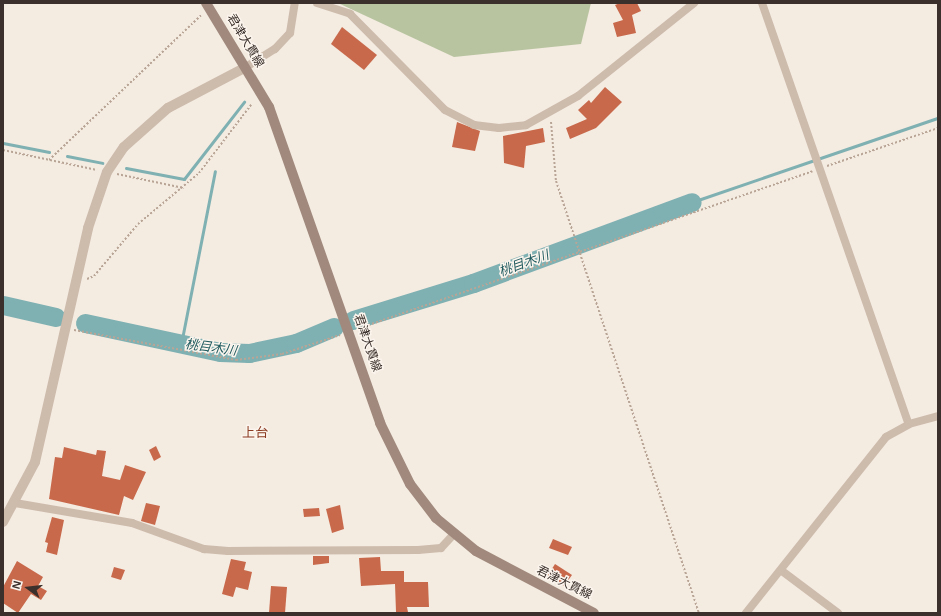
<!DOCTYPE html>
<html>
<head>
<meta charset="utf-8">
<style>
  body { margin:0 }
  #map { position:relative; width:941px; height:616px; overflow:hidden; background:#f4ebe1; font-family:Helvetica,"Noto Sans JP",sans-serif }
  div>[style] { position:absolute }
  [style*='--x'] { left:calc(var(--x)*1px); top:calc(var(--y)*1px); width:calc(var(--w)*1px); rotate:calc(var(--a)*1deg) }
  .green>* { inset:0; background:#b8c4a0 }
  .stream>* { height:3px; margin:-1.5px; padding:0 1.5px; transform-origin:1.5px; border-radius:1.5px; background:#7fb0b2 }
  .river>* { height:19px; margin:-9.5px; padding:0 9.5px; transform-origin:9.5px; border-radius:9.5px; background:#7fb0b2 }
  .building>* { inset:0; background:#c8694b }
  .path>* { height:2px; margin-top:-1px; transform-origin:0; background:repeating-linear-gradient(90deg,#b9a596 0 2px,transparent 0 4px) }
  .minor>* { height:8px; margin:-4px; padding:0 4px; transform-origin:4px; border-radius:4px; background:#cdbbac }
  .tertiary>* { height:10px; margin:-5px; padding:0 5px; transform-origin:5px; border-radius:5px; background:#cdbbac }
  .secondary>* { height:10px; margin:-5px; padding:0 5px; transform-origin:5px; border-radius:5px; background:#a18a7d }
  span { translate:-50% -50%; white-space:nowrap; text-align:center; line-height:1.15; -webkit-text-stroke:3px #fbf5ee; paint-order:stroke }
  .street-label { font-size:12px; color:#3b302b }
  .water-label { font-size:13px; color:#1f5a5e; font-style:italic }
  .neighbourhood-label { font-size:13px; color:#8c3b22 }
  .frame { position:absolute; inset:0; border:4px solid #3b302b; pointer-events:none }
  .north { position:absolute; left:8px; top:568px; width:40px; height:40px; -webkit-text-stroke:3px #fbf5ee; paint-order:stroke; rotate:285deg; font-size:11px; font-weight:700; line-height:16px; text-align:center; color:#3b302b }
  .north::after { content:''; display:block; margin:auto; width:14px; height:18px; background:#3b302b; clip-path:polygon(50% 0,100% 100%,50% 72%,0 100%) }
</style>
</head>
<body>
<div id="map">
  <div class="green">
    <div style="clip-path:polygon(338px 3px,591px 3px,581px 44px,454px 57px)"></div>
  </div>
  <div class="stream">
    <div style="--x:3;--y:143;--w:47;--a:11.1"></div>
    <div style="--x:67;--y:156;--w:36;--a:11"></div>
    <div style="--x:126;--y:168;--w:59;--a:10.7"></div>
    <div style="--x:184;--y:179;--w:98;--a:-52.1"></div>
    <div style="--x:692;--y:202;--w:260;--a:-18.9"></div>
    <div style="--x:181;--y:344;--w:176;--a:-78.9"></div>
  </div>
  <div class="river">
    <div style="--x:3;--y:305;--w:54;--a:12.8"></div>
    <div style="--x:353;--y:320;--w:126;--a:-17.1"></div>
    <div style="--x:473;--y:283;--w:233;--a:-20.3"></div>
    <div style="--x:85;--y:323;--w:138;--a:12.1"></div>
    <div style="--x:220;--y:352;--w:29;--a:2"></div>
    <div style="--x:249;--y:353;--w:48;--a:-12"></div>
    <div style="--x:296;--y:343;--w:41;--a:-22.8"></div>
  </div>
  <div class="building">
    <div style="clip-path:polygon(620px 3px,637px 3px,641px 11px,632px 15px,636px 33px,617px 37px,613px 23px,623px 20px,615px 5px)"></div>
    <div style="clip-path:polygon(342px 27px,377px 55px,364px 70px,331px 44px)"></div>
    <div style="clip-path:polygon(605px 87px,622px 102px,596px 128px,570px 139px,566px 128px,587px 119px,578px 110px,589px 100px,591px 103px)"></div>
    <div style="clip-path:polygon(457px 122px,480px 131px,475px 151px,452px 147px)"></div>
    <div style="clip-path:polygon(543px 128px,545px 142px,526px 146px,524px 168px,504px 163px,503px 136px)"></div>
    <div style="clip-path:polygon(156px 446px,161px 457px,154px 461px,149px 450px)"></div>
    <div style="clip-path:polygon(64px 447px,96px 455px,97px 450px,106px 451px,102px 476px,120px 480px,125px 465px,146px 472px,133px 500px,124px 496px,119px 515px,49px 499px,55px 457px,62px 458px)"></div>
    <div style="clip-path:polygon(146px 503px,160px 506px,155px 525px,141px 521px)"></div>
    <div style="clip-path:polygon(340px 505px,344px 529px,332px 533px,326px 509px)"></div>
    <div style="clip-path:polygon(319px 508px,320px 516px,304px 517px,303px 509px)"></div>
    <div style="clip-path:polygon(52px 517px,64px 520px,57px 555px,46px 552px,48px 543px,45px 542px)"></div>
    <div style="clip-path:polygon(553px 539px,572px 547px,568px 555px,549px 548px)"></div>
    <div style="clip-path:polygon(313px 556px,329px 556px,329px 563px,313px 565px)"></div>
    <div style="clip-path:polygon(380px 557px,381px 571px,404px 571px,404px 582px,428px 582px,429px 607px,407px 607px,408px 612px,396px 612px,395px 584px,361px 586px,359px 558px)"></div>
    <div style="clip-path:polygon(231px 559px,246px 562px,244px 570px,252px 572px,248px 590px,236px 587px,233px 597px,222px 594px)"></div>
    <div style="clip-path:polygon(17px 561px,43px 577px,38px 586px,47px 591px,41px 600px,31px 594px,18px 613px,3px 603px,3px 587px)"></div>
    <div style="clip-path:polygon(555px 564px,572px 575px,564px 586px,548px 575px)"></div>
    <div style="clip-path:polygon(114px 567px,125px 570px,121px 580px,111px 577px)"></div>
    <div style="clip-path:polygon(271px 586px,287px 587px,285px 613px,269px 613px)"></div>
  </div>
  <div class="path">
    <div style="--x:551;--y:122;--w:59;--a:85.2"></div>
    <div style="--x:556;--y:181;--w:455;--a:71.7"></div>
    <div style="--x:3;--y:150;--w:96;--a:12"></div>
    <div style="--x:49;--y:160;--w:210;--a:-43.6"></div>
    <div style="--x:827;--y:166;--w:117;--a:-18.9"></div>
    <div style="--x:117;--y:174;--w:68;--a:11.8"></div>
    <div style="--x:87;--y:279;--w:8;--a:-23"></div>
    <div style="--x:94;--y:276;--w:68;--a:-49.8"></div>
    <div style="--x:138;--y:224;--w:80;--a:-39.9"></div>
    <div style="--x:199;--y:173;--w:86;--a:-52.6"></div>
    <div style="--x:357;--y:329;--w:482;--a:-19.1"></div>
    <div style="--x:74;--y:330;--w:165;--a:10.5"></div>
    <div style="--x:236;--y:360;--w:46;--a:-7.4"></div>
    <div style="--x:282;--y:354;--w:61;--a:-18.1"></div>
  </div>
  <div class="minor">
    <div style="--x:317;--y:3;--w:35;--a:18"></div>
    <div style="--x:350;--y:14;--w:135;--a:45.3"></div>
    <div style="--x:445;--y:110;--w:33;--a:27"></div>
    <div style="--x:474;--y:125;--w:25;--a:7"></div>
    <div style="--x:499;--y:128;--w:27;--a:-6"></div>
    <div style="--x:526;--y:125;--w:60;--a:-29.1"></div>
    <div style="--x:578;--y:96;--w:149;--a:-38.7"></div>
    <div style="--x:762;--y:3;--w:446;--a:70.8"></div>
    <div style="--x:246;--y:67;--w:34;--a:-32"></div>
    <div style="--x:275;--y:49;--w:22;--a:-47"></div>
    <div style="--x:290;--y:33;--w:30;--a:-81"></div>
    <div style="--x:15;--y:503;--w:119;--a:9.7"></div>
    <div style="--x:132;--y:523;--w:77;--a:19.9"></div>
    <div style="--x:204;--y:549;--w:24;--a:5"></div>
    <div style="--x:228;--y:551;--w:190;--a:-0.3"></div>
    <div style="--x:418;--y:550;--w:23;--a:-5"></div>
    <div style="--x:441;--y:548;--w:18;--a:-47"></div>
    <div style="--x:782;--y:571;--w:70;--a:36.9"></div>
    <div style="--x:746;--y:613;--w:225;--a:-51.5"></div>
    <div style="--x:886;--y:437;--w:26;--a:-29"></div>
    <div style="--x:909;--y:424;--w:30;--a:-15"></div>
  </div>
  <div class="tertiary">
    <div style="--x:3;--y:522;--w:68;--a:-61.9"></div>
    <div style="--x:35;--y:462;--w:240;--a:-77.2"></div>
    <div style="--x:88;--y:228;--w:59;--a:-71.3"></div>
    <div style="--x:107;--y:172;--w:30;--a:-56"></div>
    <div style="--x:124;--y:147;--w:59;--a:-41.6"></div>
    <div style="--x:168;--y:108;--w:88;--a:-27.7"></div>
  </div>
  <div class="secondary">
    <div style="--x:206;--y:3;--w:122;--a:58.8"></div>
    <div style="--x:269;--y:107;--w:335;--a:70.6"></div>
    <div style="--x:380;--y:423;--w:68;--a:63.8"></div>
    <div style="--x:410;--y:484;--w:43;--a:52.6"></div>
    <div style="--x:436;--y:518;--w:52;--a:39.5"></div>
    <div style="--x:476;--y:551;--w:133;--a:27.7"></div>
  </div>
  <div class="street-label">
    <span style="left:245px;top:41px;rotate:59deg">君津大貫線</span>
    <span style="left:367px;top:343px;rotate:71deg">君津大貫線</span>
    <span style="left:564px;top:583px;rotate:26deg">君津大貫線</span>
  </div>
  <div class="water-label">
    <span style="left:524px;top:264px;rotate:-20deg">桃目木川</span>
    <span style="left:211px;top:348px;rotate:8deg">桃目木川</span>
  </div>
  <div class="neighbourhood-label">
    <span style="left:255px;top:433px">上台</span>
  </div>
  <div class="frame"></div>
  <div class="north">N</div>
</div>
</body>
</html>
